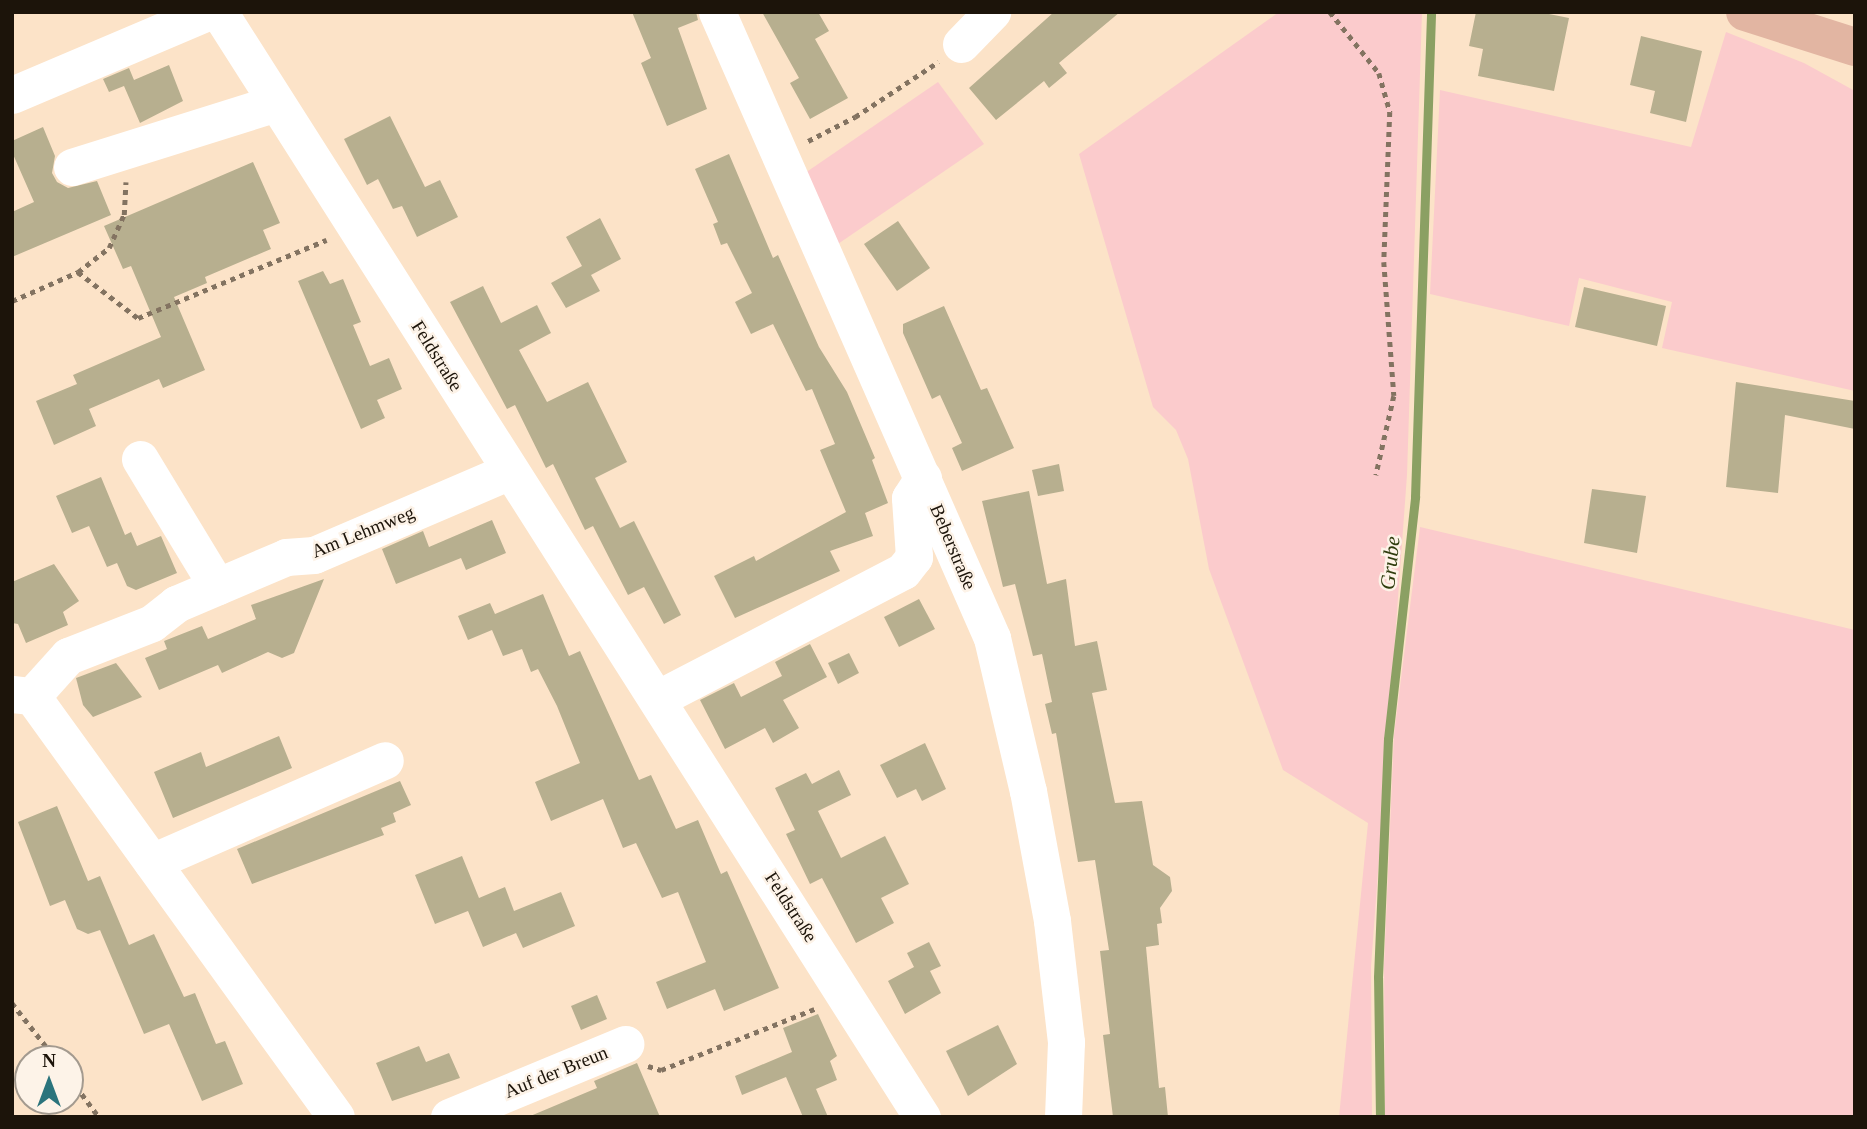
<!DOCTYPE html>
<html>
<head>
<meta charset="utf-8">
<style>
  body { margin:0 }
  #map { position:relative; width:1867px; height:1129px; overflow:hidden; background:#fce3c8; font-family:"Times New Roman",serif }
  div>[style] { position:absolute }
  [style*='--x'] { left:calc(var(--x)*1px); top:calc(var(--y)*1px); width:calc(var(--w)*1px); rotate:calc(var(--a)*1deg) }
  .green>* { inset:0; background:#fbcbcc }
  .stream>* { height:9px; margin:-4.5px; padding:0 4.5px; transform-origin:4.5px; border-radius:4.5px; background:#8ba063 }
  .building>* { inset:0; background:#b7af8f }
  .path>* { height:4.5px; margin-top:-2.25px; transform-origin:0; background:repeating-linear-gradient(90deg,#837361 0 5px,transparent 0 10px) }
  .minor>* { height:37px; margin:-18.5px; padding:0 18.5px; transform-origin:18.5px; border-radius:18.5px; background:#fff }
  .major>* { height:38px; margin:-19px; padding:0 19px; transform-origin:19px; border-radius:19px; background:#e2b5a2 }
  span { translate:-50% -50%; white-space:nowrap; text-align:center; line-height:1.15; -webkit-text-stroke:5px #fdf3e8; paint-order:stroke }
  .street-label { font-size:19px; color:#1c140a }
  .water-label { font-size:21px; color:#303d0f; font-style:italic }
  .frame { position:absolute; inset:0; border:14px solid #1c140a; pointer-events:none }
  .north { position:absolute; left:14px; top:1045px; width:70px; height:70px; box-sizing:border-box; background:#fdf3e8; border:2px solid #a39a8f; border-radius:50%; rotate:0deg; font-size:19px; font-weight:700; line-height:28px; text-align:center; color:#1c140a }
  .north::after { content:''; display:block; margin:auto; width:24px; height:32px; background:#2b747c; clip-path:polygon(50% 0,100% 100%,50% 72%,0 100%) }
</style>
</head>
<body>
<div id="map">
  <div class="green">
    <div style="clip-path:polygon(1279px 12px,1422px 12px,1407px 475px,1371px 967px,1372px 1117px,1339px 1117px,1368px 823px,1283px 770px,1209px 569px,1188px 459px,1176px 430px,1153px 407px,1079px 154px)"></div>
    <div style="clip-path:polygon(1726px 32px,1804px 63px,1855px 91px,1855px 391px,1662px 348px,1672px 302px,1579px 278px,1569px 326px,1430px 294px,1440px 90px,1691px 147px)"></div>
    <div style="clip-path:polygon(938px 82px,984px 144px,835px 246px,805px 173px)"></div>
    <div style="clip-path:polygon(1420px 527px,1855px 630px,1851px 801px,1855px 1117px,1385px 1117px,1384px 966px,1394px 735px)"></div>
  </div>
  <div class="stream">
    <div style="--x:1380;--y:1117;--w:140;--a:-90.8"></div>
    <div style="--x:1378;--y:977;--w:238;--a:-87.6"></div>
    <div style="--x:1388;--y:739;--w:244;--a:-83.6"></div>
    <div style="--x:1415;--y:497;--w:485;--a:-88.1"></div>
  </div>
  <div class="building">
    <div style="clip-path:polygon(632px 12px,696px 12px,698px 20px,678px 28px,707px 109px,667px 126px,641px 63px,651px 58px)"></div>
    <div style="clip-path:polygon(762px 12px,818px 12px,829px 31px,815px 39px,848px 98px,810px 119px,790px 83px,799px 78px)"></div>
    <div style="clip-path:polygon(1054px 12px,1120px 12px,1059px 63px,1067px 73px,1049px 88px,1044px 81px,996px 120px,969px 88px)"></div>
    <div style="clip-path:polygon(1476px 12px,1539px 12px,1569px 18px,1554px 91px,1478px 76px,1483px 49px,1469px 46px)"></div>
    <div style="clip-path:polygon(1641px 36px,1702px 51px,1686px 122px,1650px 113px,1655px 91px,1630px 85px)"></div>
    <div style="clip-path:polygon(169px 65px,183px 101px,140px 123px,124px 86px,109px 92px,103px 79px,129px 68px,134px 80px)"></div>
    <div style="clip-path:polygon(390px 116px,425px 187px,440px 180px,458px 217px,417px 237px,402px 206px,393px 209px,378px 179px,367px 185px,344px 139px)"></div>
    <div style="clip-path:polygon(43px 127px,55px 156px,52px 173px,57px 182px,68px 188px,97px 181px,111px 215px,12px 257px,12px 212px,34px 202px,12px 152px,12px 141px)"></div>
    <div style="clip-path:polygon(729px 154px,773px 258px,778px 255px,819px 347px,847px 392px,875px 458px,872px 460px,888px 503px,865px 513px,873px 536px,830px 551px,840px 571px,735px 618px,714px 576px,754px 556px,756px 561px,846px 512px,820px 450px,835px 444px,812px 389px,806px 391px,773px 324px,751px 334px,735px 302px,752px 293px,727px 243px,721px 245px,713px 224px,718px 222px,695px 169px)"></div>
    <div style="clip-path:polygon(253px 162px,280px 223px,263px 230px,271px 249px,205px 277px,207px 283px,174px 297px,205px 370px,163px 388px,159px 379px,89px 409px,96px 426px,54px 445px,36px 401px,77px 384px,73px 375px,161px 337px,131px 266px,123px 269px,104px 226px)"></div>
    <div style="clip-path:polygon(600px 218px,621px 259px,591px 275px,600px 291px,566px 308px,551px 283px,582px 266px,566px 237px)"></div>
    <div style="clip-path:polygon(898px 221px,930px 268px,897px 291px,864px 244px)"></div>
    <div style="clip-path:polygon(323px 271px,330px 284px,343px 279px,361px 322px,353px 325px,370px 366px,389px 358px,402px 389px,377px 400px,385px 418px,361px 429px,298px 281px)"></div>
    <div style="clip-path:polygon(483px 286px,501px 323px,537px 305px,551px 333px,519px 350px,547px 402px,588px 382px,627px 462px,595px 478px,620px 528px,634px 521px,681px 615px,664px 624px,644px 587px,628px 595px,593px 526px,585px 530px,553px 464px,546px 468px,515px 405px,507px 409px,450px 302px)"></div>
    <div style="clip-path:polygon(1584px 287px,1666px 306px,1657px 346px,1575px 327px)"></div>
    <div style="clip-path:polygon(944px 306px,981px 390px,987px 388px,1014px 448px,962px 471px,952px 448px,962px 443px,940px 395px,932px 399px,903px 333px,903px 324px)"></div>
    <div style="clip-path:polygon(1736px 382px,1855px 401px,1855px 429px,1785px 415px,1778px 493px,1726px 487px)"></div>
    <div style="clip-path:polygon(1059px 464px,1064px 491px,1038px 496px,1032px 470px)"></div>
    <div style="clip-path:polygon(101px 477px,125px 535px,131px 532px,137px 546px,161px 536px,177px 573px,136px 590px,127px 586px,117px 563px,107px 567px,89px 526px,72px 533px,56px 496px)"></div>
    <div style="clip-path:polygon(1592px 489px,1646px 496px,1637px 553px,1584px 543px)"></div>
    <div style="clip-path:polygon(1029px 491px,1047px 584px,1066px 579px,1075px 646px,1097px 641px,1107px 690px,1092px 693px,1115px 803px,1142px 801px,1153px 865px,1170px 877px,1172px 891px,1160px 908px,1162px 923px,1157px 924px,1159px 945px,1146px 947px,1159px 1088px,1165px 1087px,1168px 1117px,1113px 1117px,1103px 1035px,1110px 1034px,1100px 951px,1109px 950px,1095px 860px,1078px 862px,1056px 733px,1052px 734px,1045px 704px,1052px 702px,1042px 654px,1033px 656px,1015px 584px,1003px 587px,982px 501px)"></div>
    <div style="clip-path:polygon(492px 520px,506px 553px,466px 570px,461px 558px,396px 584px,382px 549px,423px 531px,429px 547px)"></div>
    <div style="clip-path:polygon(54px 564px,79px 601px,63px 612px,68px 625px,26px 643px,18px 624px,12px 623px,12px 582px)"></div>
    <div style="clip-path:polygon(324px 579px,294px 653px,282px 658px,268px 652px,222px 673px,218px 665px,159px 690px,145px 658px,167px 649px,164px 641px,202px 626px,208px 639px,256px 619px,251px 605px)"></div>
    <div style="clip-path:polygon(543px 594px,569px 656px,580px 651px,639px 780px,651px 775px,676px 829px,698px 820px,721px 874px,727px 871px,779px 988px,724px 1011px,715px 989px,667px 1009px,656px 982px,706px 962px,678px 892px,662px 898px,636px 843px,623px 848px,603px 799px,551px 821px,535px 782px,580px 763px,557px 706px,538px 669px,531px 672px,522px 649px,503px 656px,492px 630px,468px 640px,458px 616px,490px 603px,495px 614px)"></div>
    <div style="clip-path:polygon(919px 599px,935px 629px,899px 647px,884px 617px)"></div>
    <div style="clip-path:polygon(810px 644px,827px 677px,783px 700px,799px 728px,773px 743px,765px 728px,725px 749px,700px 700px,734px 683px,741px 697px,782px 676px,775px 662px)"></div>
    <div style="clip-path:polygon(849px 653px,859px 673px,838px 684px,828px 663px)"></div>
    <div style="clip-path:polygon(116px 663px,142px 697px,93px 717px,83px 705px,76px 678px)"></div>
    <div style="clip-path:polygon(279px 736px,292px 768px,173px 818px,154px 772px,201px 752px,206px 767px)"></div>
    <div style="clip-path:polygon(925px 743px,946px 789px,922px 801px,916px 789px,897px 798px,880px 765px)"></div>
    <div style="clip-path:polygon(839px 770px,851px 795px,818px 811px,841px 858px,885px 836px,909px 884px,881px 898px,894px 923px,856px 943px,822px 878px,810px 884px,786px 834px,795px 830px,775px 788px,806px 773px,812px 784px)"></div>
    <div style="clip-path:polygon(400px 781px,411px 805px,393px 813px,396px 822px,381px 828px,384px 835px,252px 884px,237px 849px)"></div>
    <div style="clip-path:polygon(57px 806px,88px 881px,100px 876px,129px 945px,154px 934px,184px 997px,195px 993px,216px 1044px,225px 1041px,243px 1084px,202px 1101px,169px 1024px,144px 1034px,100px 930px,88px 934px,77px 929px,65px 900px,50px 906px,18px 822px)"></div>
    <div style="clip-path:polygon(462px 856px,479px 898px,505px 887px,514px 911px,561px 892px,575px 926px,523px 948px,516px 933px,483px 947px,468px 911px,435px 924px,415px 875px)"></div>
    <div style="clip-path:polygon(929px 942px,941px 966px,930px 971px,941px 993px,905px 1014px,888px 981px,914px 967px,907px 953px)"></div>
    <div style="clip-path:polygon(597px 995px,607px 1019px,581px 1030px,571px 1006px)"></div>
    <div style="clip-path:polygon(818px 1014px,837px 1056px,830px 1061px,837px 1080px,816px 1089px,828px 1117px,803px 1117px,786px 1077px,742px 1095px,735px 1076px,792px 1052px,783px 1028px)"></div>
    <div style="clip-path:polygon(998px 1025px,1017px 1064px,968px 1096px,946px 1051px)"></div>
    <div style="clip-path:polygon(419px 1046px,426px 1062px,449px 1053px,460px 1078px,392px 1101px,376px 1063px)"></div>
    <div style="clip-path:polygon(637px 1063px,660px 1117px,528px 1117px,597px 1088px,594px 1081px)"></div>
  </div>
  <div class="path">
    <div style="--x:1330;--y:12;--w:78;--a:51.2"></div>
    <div style="--x:1379;--y:73;--w:41;--a:74.2"></div>
    <div style="--x:1390;--y:112;--w:150;--a:92.3"></div>
    <div style="--x:1384;--y:262;--w:134;--a:85.7"></div>
    <div style="--x:1394;--y:396;--w:81;--a:102.8"></div>
    <div style="--x:808;--y:141;--w:53;--a:-27.1"></div>
    <div style="--x:855;--y:117;--w:100;--a:-33.5"></div>
    <div style="--x:78;--y:272;--w:76;--a:37.5"></div>
    <div style="--x:138;--y:318;--w:204;--a:-22.5"></div>
    <div style="--x:12;--y:301;--w:72;--a:-23.7"></div>
    <div style="--x:78;--y:272;--w:39;--a:-38"></div>
    <div style="--x:109;--y:248;--w:36;--a:-66"></div>
    <div style="--x:124;--y:215;--w:33;--a:-87"></div>
    <div style="--x:12;--y:1003;--w:71;--a:51.8"></div>
    <div style="--x:648;--y:1066;--w:14;--a:17"></div>
    <div style="--x:661;--y:1070;--w:165;--a:-21.7"></div>
    <div style="--x:70;--y:1078;--w:49;--a:53.4"></div>
  </div>
  <div class="minor">
    <div style="--x:219;--y:12;--w:1310;--a:57.54"></div>
    <div style="--x:717;--y:12;--w:684;--a:66.28"></div>
    <div style="--x:992;--y:638;--w:157;--a:76.8"></div>
    <div style="--x:1028;--y:791;--w:132;--a:79.5"></div>
    <div style="--x:1052;--y:921;--w:122;--a:83.4"></div>
    <div style="--x:1066;--y:1042;--w:75;--a:92.3"></div>
    <div style="--x:961;--y:44;--w:45;--a:-45.9"></div>
    <div style="--x:12;--y:95;--w:213;--a:-23"></div>
    <div style="--x:72;--y:167;--w:214;--a:-17.4"></div>
    <div style="--x:140;--y:459;--w:149;--a:58.8"></div>
    <div style="--x:12;--y:694;--w:20;--a:6"></div>
    <div style="--x:32;--y:696;--w:519;--a:54.17"></div>
    <div style="--x:32;--y:696;--w:54;--a:-48"></div>
    <div style="--x:68;--y:656;--w:90;--a:-21.4"></div>
    <div style="--x:152;--y:623;--w:31;--a:-38"></div>
    <div style="--x:176;--y:604;--w:120;--a:-23.1"></div>
    <div style="--x:286;--y:557;--w:28;--a:-4"></div>
    <div style="--x:314;--y:555;--w:211;--a:-23.2"></div>
    <div style="--x:657;--y:699;--w:277;--a:-27.5"></div>
    <div style="--x:903;--y:571;--w:18;--a:-52"></div>
    <div style="--x:914;--y:557;--w:59;--a:-93.9"></div>
    <div style="--x:910;--y:498;--w:24;--a:-57"></div>
    <div style="--x:152;--y:862;--w:254;--a:-23.6"></div>
    <div style="--x:449;--y:1117;--w:191;--a:-22.5"></div>
  </div>
  <div class="major">
    <div style="--x:1745;--y:12;--w:115;--a:17.7"></div>
  </div>
  <div class="street-label">
    <span style="left:437px;top:356px;rotate:58deg">Feldstraße</span>
    <span style="left:363px;top:532px;rotate:-22deg">Am Lehmweg</span>
    <span style="left:953px;top:547px;rotate:67deg">Beberstraße</span>
    <span style="left:791px;top:907px;rotate:57deg">Feldstraße</span>
    <span style="left:556px;top:1072px;rotate:-22deg">Auf der Breun</span>
  </div>
  <div class="water-label">
    <span style="left:1390px;top:563px;rotate:-84deg">Grube</span>
  </div>
  <div class="frame"></div>
  <div class="north">N</div>
</div>
</body>
</html>
